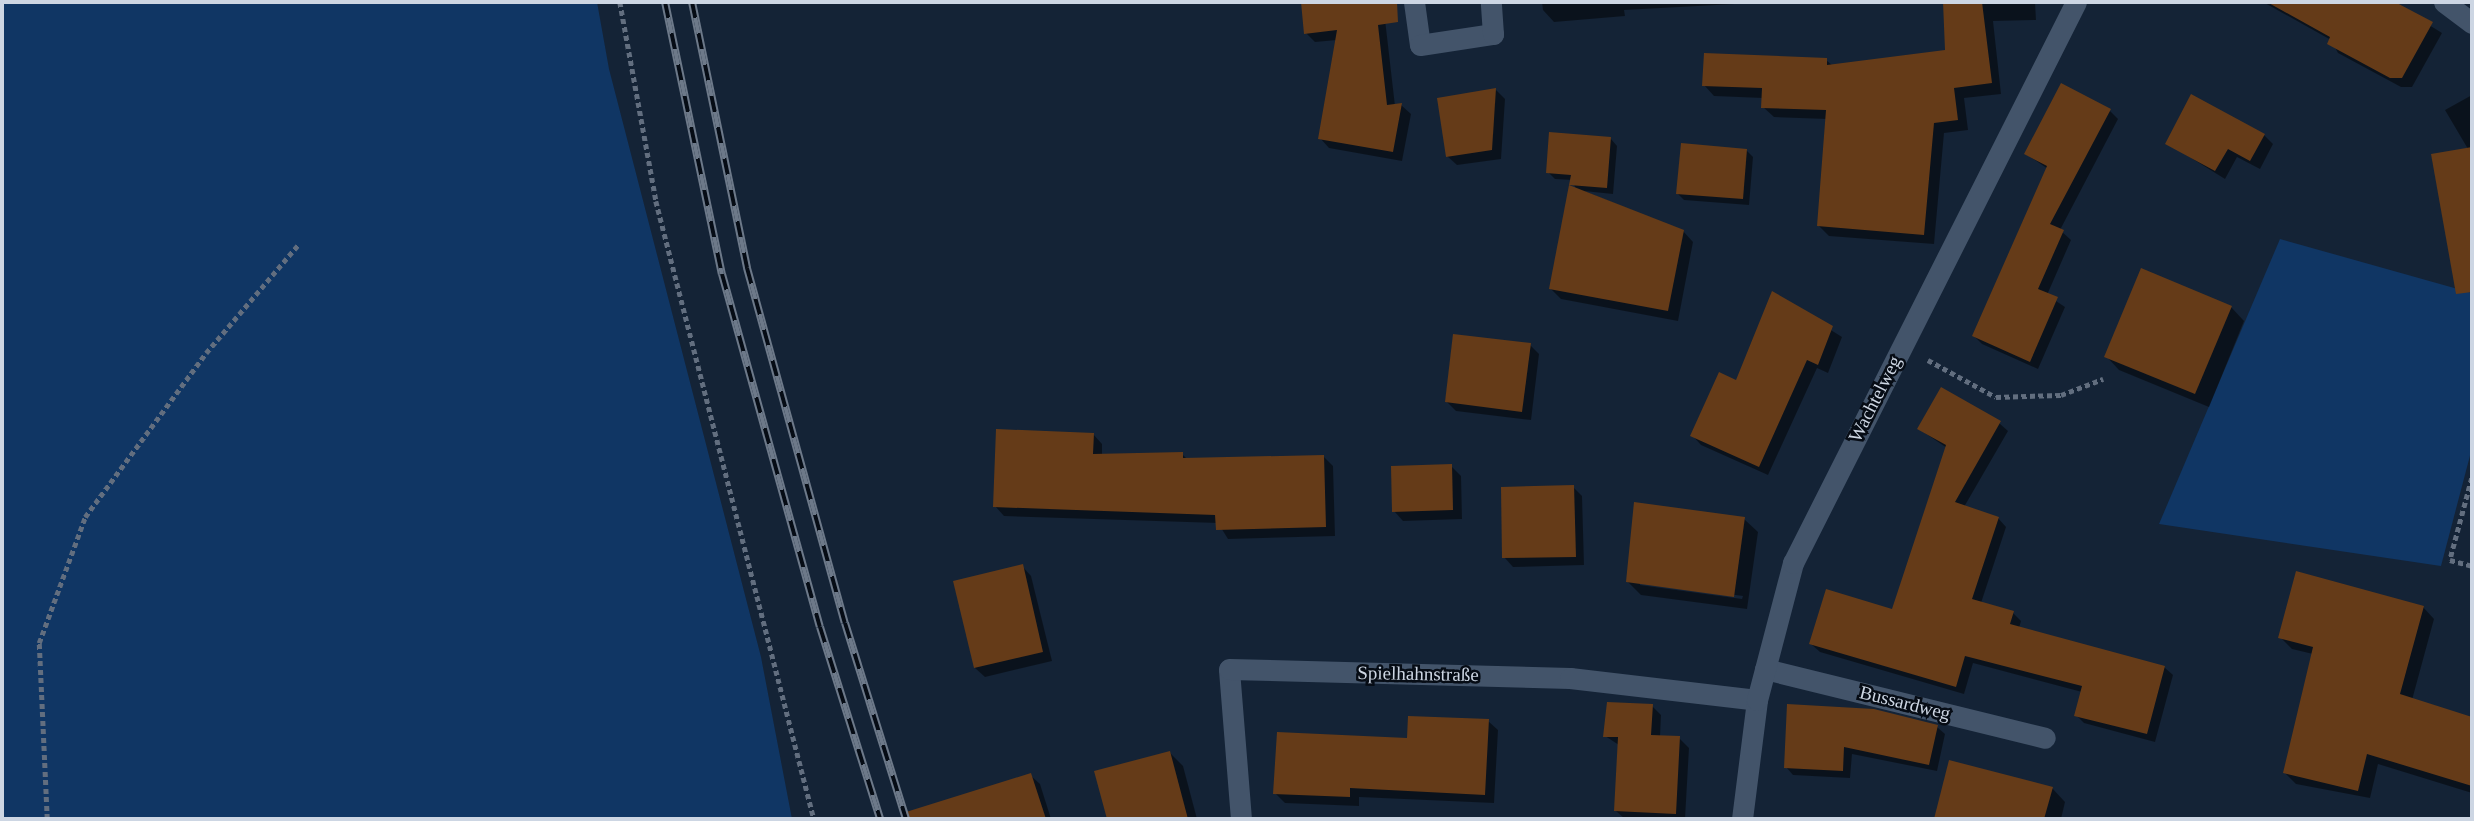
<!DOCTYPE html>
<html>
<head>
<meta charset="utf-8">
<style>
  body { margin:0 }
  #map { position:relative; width:2474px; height:821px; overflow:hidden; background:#142336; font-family:"Times New Roman",serif }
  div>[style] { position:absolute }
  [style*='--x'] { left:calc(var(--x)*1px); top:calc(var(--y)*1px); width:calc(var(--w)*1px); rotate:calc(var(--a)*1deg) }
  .green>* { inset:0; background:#103664 }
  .shadow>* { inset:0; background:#0007 }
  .building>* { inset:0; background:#653b18 }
  .path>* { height:4.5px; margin-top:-2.25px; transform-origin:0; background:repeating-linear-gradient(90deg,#626e7f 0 5px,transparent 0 8.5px) }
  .street>* { height:21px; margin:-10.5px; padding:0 10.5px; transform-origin:10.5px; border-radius:10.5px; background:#43546a }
  .rail>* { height:8px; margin-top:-4px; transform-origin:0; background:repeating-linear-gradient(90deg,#060c15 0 16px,#6d7989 0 32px); box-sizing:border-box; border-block:2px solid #6d7989 }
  span { translate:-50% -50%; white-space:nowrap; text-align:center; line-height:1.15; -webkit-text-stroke:5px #060c15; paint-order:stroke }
  .street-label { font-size:19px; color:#cdd6e3 }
  .frame { position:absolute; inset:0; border:4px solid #cdd6e3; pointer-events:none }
</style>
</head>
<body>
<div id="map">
  <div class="green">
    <div style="clip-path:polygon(2px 2px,597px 2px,609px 69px,761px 657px,792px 819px,2px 819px)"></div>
    <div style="clip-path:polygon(2280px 239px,2472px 293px,2472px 448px,2441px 566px,2159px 524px)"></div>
  </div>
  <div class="shadow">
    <div style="clip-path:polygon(1302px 2px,1383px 2px,1395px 106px,1401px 105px,1411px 114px,1402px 161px,1329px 148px,1320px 138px,1337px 40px,1315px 42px,1306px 33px)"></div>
    <div style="clip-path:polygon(1542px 2px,1772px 2px,1624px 10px,1625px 16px,1554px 22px,1543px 10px)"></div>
    <div style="clip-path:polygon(1945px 2px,2035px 2px,2036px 20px,1993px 21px,2001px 94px,1964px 98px,1968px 130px,1944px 133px,1934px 244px,1829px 236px,1818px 225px,1827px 119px,1774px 117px,1763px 107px,1763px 98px,1714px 96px,1704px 85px,1826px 60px,1833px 66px,1947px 52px)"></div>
    <div style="clip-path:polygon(2263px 2px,2392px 2px,2442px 33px,2412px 87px,2401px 87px,2338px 53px,2331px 40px)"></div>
    <div style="clip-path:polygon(1496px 90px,1505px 99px,1501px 159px,1457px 165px,1447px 156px)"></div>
    <div style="clip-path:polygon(2472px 95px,2472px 279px,2463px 281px,2468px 149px,2445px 110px)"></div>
    <div style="clip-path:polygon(2110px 111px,2118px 119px,2060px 230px,2071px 240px,2047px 295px,2065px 307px,2038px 369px,1982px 344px,1974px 336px,2048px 169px,2026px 154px)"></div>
    <div style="clip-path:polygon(2264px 135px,2273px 144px,2260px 169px,2237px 157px,2225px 179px,2167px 143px)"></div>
    <div style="clip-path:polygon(1611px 139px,1617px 146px,1613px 194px,1584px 191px,1683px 231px,1693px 242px,1678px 321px,1561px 299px,1550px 288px,1576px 189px,1572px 180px,1555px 179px,1548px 172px)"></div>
    <div style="clip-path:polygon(1746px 150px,1753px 157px,1749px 205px,1684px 200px,1677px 193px)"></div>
    <div style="clip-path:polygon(1773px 294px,1842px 337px,1828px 373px,1817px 368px,1768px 475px,1701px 445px,1692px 435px,1737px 383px)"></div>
    <div style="clip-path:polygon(2231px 307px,2244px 321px,2209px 407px,2119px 370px,2106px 356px)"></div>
    <div style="clip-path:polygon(1530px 345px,1539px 354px,1531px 420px,1456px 411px,1447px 402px)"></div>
    <div style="clip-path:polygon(1999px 423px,2008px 431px,1964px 507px,1998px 518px,2006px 527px,1981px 603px,2013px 613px,2021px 621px,2019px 628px,2164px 667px,2173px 675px,2155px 742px,2084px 723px,2076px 715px,2082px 692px,1973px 663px,1964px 694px,1820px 652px,1811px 644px,1893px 611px,1947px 448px,1919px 429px)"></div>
    <div style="clip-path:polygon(1093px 434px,1102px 444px,1102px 455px,1182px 454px,1188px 460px,1323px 456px,1333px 466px,1335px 536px,1228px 539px,1218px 523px,1004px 516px,995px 506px)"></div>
    <div style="clip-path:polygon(1451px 466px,1461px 476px,1462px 519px,1403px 521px,1394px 511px)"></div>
    <div style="clip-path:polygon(1573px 487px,1582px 496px,1584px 565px,1513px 567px,1504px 557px)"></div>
    <div style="clip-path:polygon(evenodd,1744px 519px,1758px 532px,1747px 609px,1641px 595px,1627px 581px,1744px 519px,1640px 582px,1743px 596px,1742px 599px,1640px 585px,1640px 582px)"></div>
    <div style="clip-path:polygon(1022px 566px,1031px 576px,1052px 661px,985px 677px,975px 668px)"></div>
    <div style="clip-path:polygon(2423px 607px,2434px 619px,2412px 700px,2472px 718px,2472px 793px,2378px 764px,2370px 798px,2296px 784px,2285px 773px,2313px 654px,2292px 649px,2280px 637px)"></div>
    <div style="clip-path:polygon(1652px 706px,1661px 715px,1660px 737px,1679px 738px,1689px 748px,1685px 819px,1625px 819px,1616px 811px,1619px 745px,1605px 736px)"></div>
    <div style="clip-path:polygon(1789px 706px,1937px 727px,1945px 734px,1937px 771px,1852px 754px,1850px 778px,1793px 775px,1786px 767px)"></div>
    <div style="clip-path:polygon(1488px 721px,1498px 730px,1494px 803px,1359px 797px,1359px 806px,1285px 803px,1275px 793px,1409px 740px)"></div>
    <div style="clip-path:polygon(1170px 753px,1183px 766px,1197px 819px,1109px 819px,1097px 772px)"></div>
    <div style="clip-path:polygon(1950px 763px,2052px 788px,2065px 802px,2061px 819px,1935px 819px)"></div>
    <div style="clip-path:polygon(1030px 775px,1040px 784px,1051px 819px,959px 819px,952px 799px)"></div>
  </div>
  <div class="building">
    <div style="clip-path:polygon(1301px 2px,1397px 2px,1398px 22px,1378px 25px,1387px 105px,1402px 103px,1393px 152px,1318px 139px,1337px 30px,1304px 34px)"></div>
    <div style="clip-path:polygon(1943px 2px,1982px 2px,1992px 83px,1954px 88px,1958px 120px,1934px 123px,1924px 235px,1817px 226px,1826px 110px,1761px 108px,1762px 88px,1702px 86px,1704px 53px,1827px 58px,1827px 65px,1945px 50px)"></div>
    <div style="clip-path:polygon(2267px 2px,2395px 2px,2433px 22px,2402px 78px,2390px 78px,2327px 44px,2330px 37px)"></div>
    <div style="clip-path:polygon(2061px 83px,2111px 109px,2050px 224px,2064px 230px,2038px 289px,2058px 297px,2030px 362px,1972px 336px,2047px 166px,2024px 154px)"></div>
    <div style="clip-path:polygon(1496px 88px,1492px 150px,1446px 157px,1437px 98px)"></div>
    <div style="clip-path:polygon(2191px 94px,2265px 134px,2250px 161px,2228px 149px,2215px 171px,2165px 144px)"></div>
    <div style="clip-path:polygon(1549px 132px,1611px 137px,1607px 188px,1569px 185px,1571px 175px,1546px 173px)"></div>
    <div style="clip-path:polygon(1681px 143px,1747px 149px,1743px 199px,1676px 194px)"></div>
    <div style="clip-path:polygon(2472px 147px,2472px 292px,2456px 294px,2431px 154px)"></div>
    <div style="clip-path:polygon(1569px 185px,1684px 230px,1668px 311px,1549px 289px)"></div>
    <div style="clip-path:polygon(2141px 268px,2232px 306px,2195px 394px,2104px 357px)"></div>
    <div style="clip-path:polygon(1772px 291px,1833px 326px,1818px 365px,1807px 360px,1759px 467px,1690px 436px,1719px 372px,1736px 380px)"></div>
    <div style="clip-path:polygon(1453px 334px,1531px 343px,1522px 412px,1445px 402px)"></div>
    <div style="clip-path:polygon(1941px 387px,2001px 421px,1955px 502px,1999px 517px,1972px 599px,2014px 611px,2010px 624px,2165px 666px,2147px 734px,2074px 716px,2082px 686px,1965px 656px,1956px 687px,1809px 644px,1826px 589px,1892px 609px,1946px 445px,1917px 429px)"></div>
    <div style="clip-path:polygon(996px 429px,1094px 433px,1093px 454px,1183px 452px,1183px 458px,1324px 455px,1326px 527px,1216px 530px,1215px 515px,993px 507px)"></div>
    <div style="clip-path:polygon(1452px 464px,1453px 510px,1392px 512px,1391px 466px)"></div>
    <div style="clip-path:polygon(1574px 485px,1576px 557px,1502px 558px,1501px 487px)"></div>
    <div style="clip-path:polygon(1634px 502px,1745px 517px,1734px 597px,1626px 582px)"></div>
    <div style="clip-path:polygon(1023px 564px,1043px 652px,974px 668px,953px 581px)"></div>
    <div style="clip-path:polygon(2296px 571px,2424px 606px,2400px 694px,2472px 717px,2472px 786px,2367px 754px,2358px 791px,2283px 773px,2313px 647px,2278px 638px)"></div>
    <div style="clip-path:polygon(1607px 702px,1653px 704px,1651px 735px,1680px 736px,1676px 814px,1614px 811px,1618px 737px,1603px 737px)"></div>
    <div style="clip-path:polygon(1787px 704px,1874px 709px,1938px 725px,1929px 765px,1844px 747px,1843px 771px,1784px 768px)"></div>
    <div style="clip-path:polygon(1408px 716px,1489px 719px,1485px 795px,1350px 788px,1350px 797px,1273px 794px,1277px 732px,1407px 738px)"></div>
    <div style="clip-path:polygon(1170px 751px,1188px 819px,1107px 819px,1094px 771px)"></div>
    <div style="clip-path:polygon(1949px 760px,2053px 787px,2044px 819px,1934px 819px)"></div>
    <div style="clip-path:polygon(1031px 773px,1046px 819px,907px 819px,906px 812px)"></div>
  </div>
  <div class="path">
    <div style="--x:620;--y:2;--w:202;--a:79.7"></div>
    <div style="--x:656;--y:201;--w:638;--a:75.66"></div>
    <div style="--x:1928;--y:360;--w:77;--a:28.6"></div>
    <div style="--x:1996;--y:397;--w:65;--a:-1.8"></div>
    <div style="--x:2061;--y:395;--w:45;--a:-20.9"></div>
    <div style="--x:2472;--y:478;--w:85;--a:105"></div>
    <div style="--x:2450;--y:560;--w:23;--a:15"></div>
    <div style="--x:47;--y:819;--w:176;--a:-92.6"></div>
    <div style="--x:39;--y:643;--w:134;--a:-69.9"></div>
    <div style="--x:85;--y:517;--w:204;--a:-53.6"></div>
    <div style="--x:206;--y:353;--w:142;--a:-49.6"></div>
  </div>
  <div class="street">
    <div style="--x:1414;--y:2;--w:43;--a:82.1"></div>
    <div style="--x:1420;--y:45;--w:74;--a:-8.6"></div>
    <div style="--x:1493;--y:34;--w:32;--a:-94"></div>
    <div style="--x:2444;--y:2;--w:35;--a:37"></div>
    <div style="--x:1765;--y:669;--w:288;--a:13.8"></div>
    <div style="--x:1241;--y:819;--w:150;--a:-94.6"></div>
    <div style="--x:1229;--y:669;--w:341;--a:1.5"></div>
    <div style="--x:1570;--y:678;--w:188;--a:6.7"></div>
    <div style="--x:1742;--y:819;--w:120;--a:-82.8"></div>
    <div style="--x:1757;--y:700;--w:142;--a:-75.3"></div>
    <div style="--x:1793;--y:563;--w:628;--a:-63.23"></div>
  </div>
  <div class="rail">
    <div style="--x:665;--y:2;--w:278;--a:78.2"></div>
    <div style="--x:722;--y:274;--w:366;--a:74.5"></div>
    <div style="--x:820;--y:627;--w:201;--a:72.6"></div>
    <div style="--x:692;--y:2;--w:272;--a:78.3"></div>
    <div style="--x:747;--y:268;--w:368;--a:74.6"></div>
    <div style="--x:845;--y:623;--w:205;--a:72.7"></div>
  </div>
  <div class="street-label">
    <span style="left:1875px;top:399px;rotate:-63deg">Wachtelweg</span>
    <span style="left:1418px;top:674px;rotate:1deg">Spielhahnstraße</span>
    <span style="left:1905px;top:703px;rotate:14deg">Bussardweg</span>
  </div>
  <div class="frame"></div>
</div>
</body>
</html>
